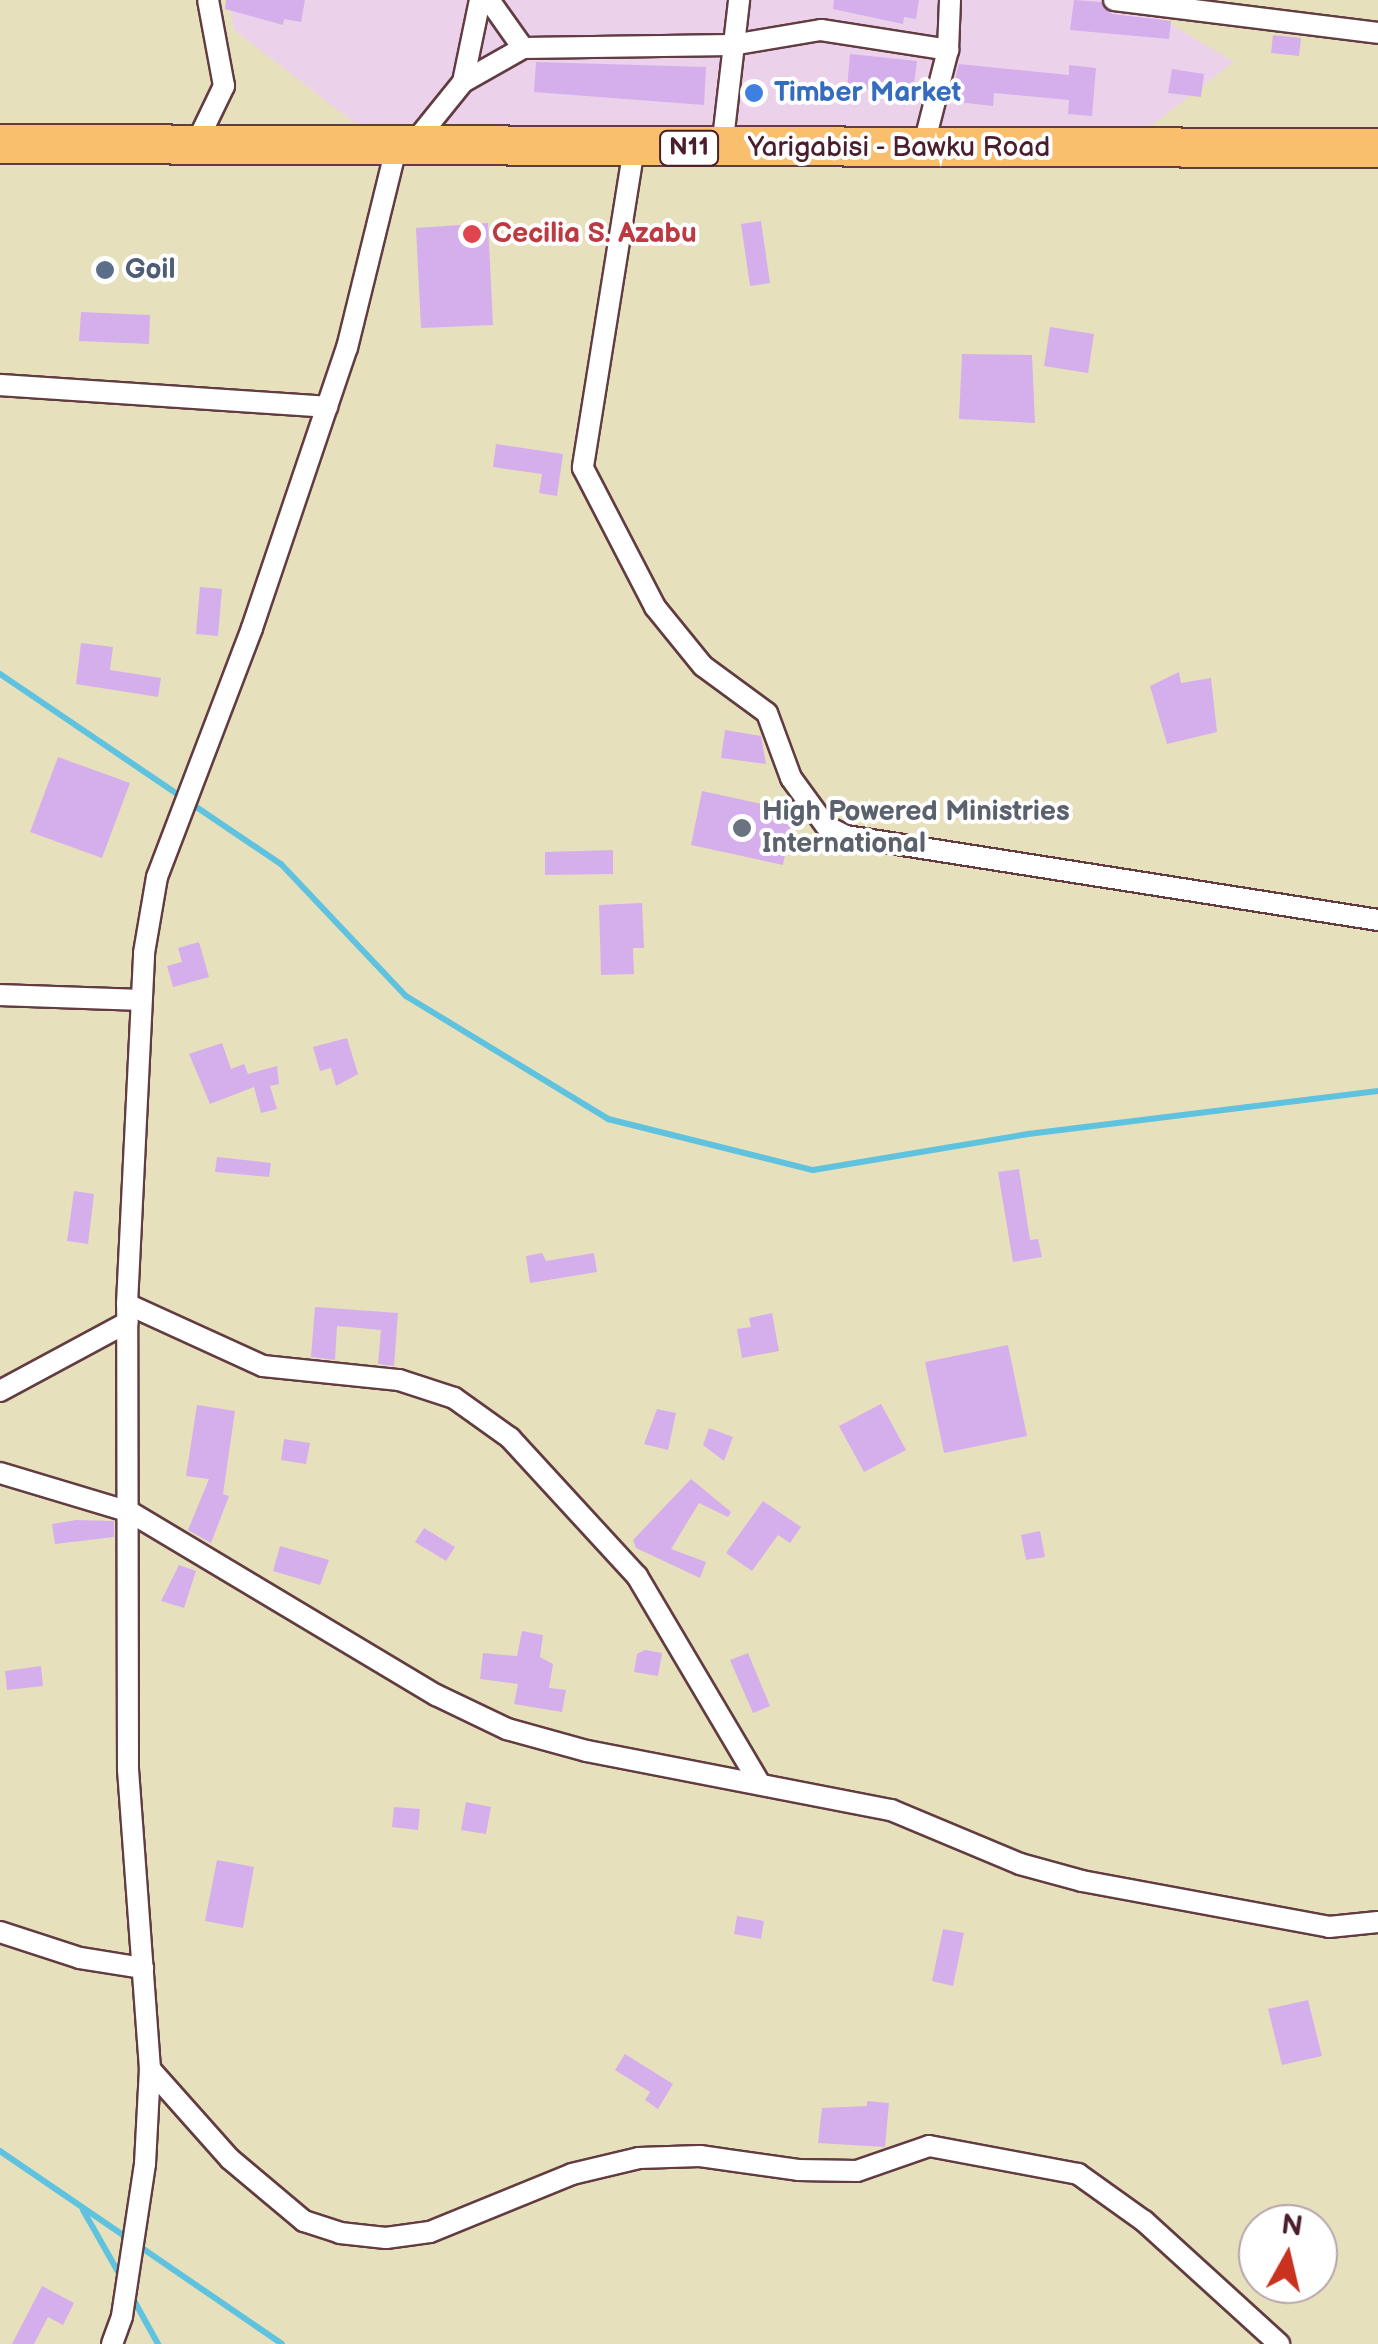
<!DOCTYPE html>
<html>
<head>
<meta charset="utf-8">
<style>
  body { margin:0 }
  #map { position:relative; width:1378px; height:2344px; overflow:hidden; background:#e7e0bd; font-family:"Balsamiq Sans",sans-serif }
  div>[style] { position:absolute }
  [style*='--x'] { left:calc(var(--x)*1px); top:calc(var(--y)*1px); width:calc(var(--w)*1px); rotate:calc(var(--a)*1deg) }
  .built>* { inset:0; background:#ecd1ea }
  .stream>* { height:6px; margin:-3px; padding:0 3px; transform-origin:3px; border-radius:3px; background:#5fc2de }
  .building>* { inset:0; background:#d5afec }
  .roads { filter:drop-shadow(2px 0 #623c41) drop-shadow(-2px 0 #623c41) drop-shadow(0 2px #623c41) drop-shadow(0 -2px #623c41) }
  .street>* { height:20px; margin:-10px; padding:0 10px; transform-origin:10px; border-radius:10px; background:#fff }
  .highway>* { height:38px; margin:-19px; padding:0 19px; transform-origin:19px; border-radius:19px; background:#f9bf6d }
  .dots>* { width:28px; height:28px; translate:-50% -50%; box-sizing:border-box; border:5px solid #fff; border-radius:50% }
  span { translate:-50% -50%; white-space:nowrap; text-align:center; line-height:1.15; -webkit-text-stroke:8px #fff; paint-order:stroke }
  .shield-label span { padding:2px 8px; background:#fff; border:2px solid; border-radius:8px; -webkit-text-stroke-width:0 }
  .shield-label { font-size:25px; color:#4a1f2b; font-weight:700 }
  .shop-label { font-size:28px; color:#366cbe; font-weight:700 }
  .left { translate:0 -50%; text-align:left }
  .street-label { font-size:28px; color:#4a1f2b }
  .health-label { font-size:28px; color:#be3a42; font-weight:700 }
  .service-label { font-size:28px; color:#4e5e75; font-weight:700 }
  .worship-label { font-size:28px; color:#5b616d; font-weight:700 }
  .north { position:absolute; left:1238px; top:2204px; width:100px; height:100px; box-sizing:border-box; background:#fff; border:2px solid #b7a5aa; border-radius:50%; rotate:8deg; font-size:28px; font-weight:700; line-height:40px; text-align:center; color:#4a1f2b }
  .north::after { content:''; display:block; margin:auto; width:35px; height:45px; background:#c8321e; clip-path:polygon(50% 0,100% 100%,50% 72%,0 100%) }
</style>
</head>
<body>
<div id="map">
  <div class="built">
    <div style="clip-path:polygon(229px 0,1130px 0,1234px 62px,1152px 125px,994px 134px,360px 127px,234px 30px)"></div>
  </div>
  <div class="stream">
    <div style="--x:0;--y:674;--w:339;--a:34.1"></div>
    <div style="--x:281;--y:864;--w:182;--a:46.6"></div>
    <div style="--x:406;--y:996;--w:237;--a:31.3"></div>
    <div style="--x:608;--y:1119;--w:211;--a:14"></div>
    <div style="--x:813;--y:1170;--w:218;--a:-9.5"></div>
    <div style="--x:1028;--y:1134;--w:353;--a:-7"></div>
    <div style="--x:0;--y:2151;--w:156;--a:34.3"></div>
    <div style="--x:83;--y:2210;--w:77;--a:60.4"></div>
    <div style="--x:139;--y:2246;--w:173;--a:34.4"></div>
    <div style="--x:132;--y:2297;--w:54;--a:61"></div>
  </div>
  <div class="building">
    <div style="clip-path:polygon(226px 0,305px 0,301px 22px,284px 19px,283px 25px,225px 9px)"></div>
    <div style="clip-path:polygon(834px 0,919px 0,916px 19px,904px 17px,903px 24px,833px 9px)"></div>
    <div style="clip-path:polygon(1074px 0,1101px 2px,1112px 14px,1171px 21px,1169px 39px,1070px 30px)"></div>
    <div style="clip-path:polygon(1273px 35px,1301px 38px,1299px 56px,1271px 53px)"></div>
    <div style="clip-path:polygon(850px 54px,917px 61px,913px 91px,847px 88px)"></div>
    <div style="clip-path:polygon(536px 62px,706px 67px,704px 105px,534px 92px)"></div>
    <div style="clip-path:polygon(959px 64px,1069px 75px,1069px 65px,1096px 68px,1092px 116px,1068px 114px,1069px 100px,994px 93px,993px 106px,949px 101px)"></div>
    <div style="clip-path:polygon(1172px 69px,1204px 74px,1201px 97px,1168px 93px)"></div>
    <div style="clip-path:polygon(761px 221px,770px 283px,750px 286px,741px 224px)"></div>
    <div style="clip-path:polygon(488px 223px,493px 325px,421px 328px,416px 228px)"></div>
    <div style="clip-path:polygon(81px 312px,150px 315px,149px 344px,79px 341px)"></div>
    <div style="clip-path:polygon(1050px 327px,1094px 334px,1088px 373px,1044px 366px)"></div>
    <div style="clip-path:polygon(962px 354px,1032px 355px,1035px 423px,959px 419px)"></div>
    <div style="clip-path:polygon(496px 444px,563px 454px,557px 496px,539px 493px,542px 474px,493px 467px)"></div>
    <div style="clip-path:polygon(200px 587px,222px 589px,218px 636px,196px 634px)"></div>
    <div style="clip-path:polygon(81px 643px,113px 647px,110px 670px,161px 678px,158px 697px,76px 684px)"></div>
    <div style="clip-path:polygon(1179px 672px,1181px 683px,1211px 678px,1217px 732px,1167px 744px,1150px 686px)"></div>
    <div style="clip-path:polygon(725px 730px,761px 736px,766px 764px,721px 758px)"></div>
    <div style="clip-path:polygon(58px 757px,130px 783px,102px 858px,30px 832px)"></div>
    <div style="clip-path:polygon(702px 791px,794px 811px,783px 865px,691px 845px)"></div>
    <div style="clip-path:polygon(613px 850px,613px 874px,545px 875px,545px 852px)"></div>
    <div style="clip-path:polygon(642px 903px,644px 948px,633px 948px,634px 974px,601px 975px,599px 905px)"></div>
    <div style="clip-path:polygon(199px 942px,209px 977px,173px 987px,167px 966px,182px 962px,178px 948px)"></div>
    <div style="clip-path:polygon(347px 1038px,358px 1074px,336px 1086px,331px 1068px,320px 1071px,313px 1047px)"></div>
    <div style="clip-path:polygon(222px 1043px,231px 1069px,244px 1064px,248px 1074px,277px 1066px,279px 1084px,270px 1086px,277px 1109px,261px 1113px,254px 1087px,210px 1104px,189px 1054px)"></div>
    <div style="clip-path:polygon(217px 1157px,271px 1163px,269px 1177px,215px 1172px)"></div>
    <div style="clip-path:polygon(1019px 1169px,1030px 1240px,1038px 1239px,1042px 1257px,1013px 1262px,998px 1172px)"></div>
    <div style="clip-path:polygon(74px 1191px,94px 1194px,88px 1244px,67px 1241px)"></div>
    <div style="clip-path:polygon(542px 1253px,546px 1261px,594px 1253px,597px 1272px,530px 1283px,526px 1256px)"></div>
    <div style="clip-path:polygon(315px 1307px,398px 1313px,394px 1366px,378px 1364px,381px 1330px,337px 1326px,335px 1360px,311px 1357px)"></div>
    <div style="clip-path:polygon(772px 1313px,779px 1351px,742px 1358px,737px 1329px,751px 1327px,749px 1318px)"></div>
    <div style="clip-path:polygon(1008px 1345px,1027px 1436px,944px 1453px,925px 1362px)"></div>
    <div style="clip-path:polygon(881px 1404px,906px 1450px,864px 1472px,839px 1426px)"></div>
    <div style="clip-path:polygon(197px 1405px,235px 1411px,223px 1494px,229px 1496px,211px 1543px,188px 1530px,209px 1479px,186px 1476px)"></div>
    <div style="clip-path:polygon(657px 1409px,676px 1413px,668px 1450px,644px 1444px)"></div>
    <div style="clip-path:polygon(709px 1428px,733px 1437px,724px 1461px,703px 1445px)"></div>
    <div style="clip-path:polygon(284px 1439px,310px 1443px,306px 1464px,281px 1460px)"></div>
    <div style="clip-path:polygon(691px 1479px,731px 1512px,728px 1517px,699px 1503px,671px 1549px,706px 1562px,700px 1578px,636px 1548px,633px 1540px)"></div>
    <div style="clip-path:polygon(763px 1501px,801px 1527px,790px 1543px,778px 1535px,752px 1571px,726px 1553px)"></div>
    <div style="clip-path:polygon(76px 1520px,114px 1521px,114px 1537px,55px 1544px,52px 1524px)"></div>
    <div style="clip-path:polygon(424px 1528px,455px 1547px,446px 1561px,415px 1542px)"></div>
    <div style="clip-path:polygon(1040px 1531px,1045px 1557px,1026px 1560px,1021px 1535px)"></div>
    <div style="clip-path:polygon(280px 1546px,329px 1560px,320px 1585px,273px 1571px)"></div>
    <div style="clip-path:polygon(179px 1565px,196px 1571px,184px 1608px,161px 1601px)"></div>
    <div style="clip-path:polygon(522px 1631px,543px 1635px,540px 1657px,553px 1664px,549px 1688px,566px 1690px,562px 1712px,514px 1704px,518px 1684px,480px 1679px,483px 1653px,517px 1656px)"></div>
    <div style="clip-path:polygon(645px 1650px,662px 1653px,658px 1676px,634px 1672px,637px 1654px)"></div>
    <div style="clip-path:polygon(748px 1653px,770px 1706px,753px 1713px,730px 1660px)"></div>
    <div style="clip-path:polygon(41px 1666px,43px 1686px,7px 1690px,5px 1671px)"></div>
    <div style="clip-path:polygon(466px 1802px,491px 1807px,486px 1834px,461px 1830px)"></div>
    <div style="clip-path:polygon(394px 1807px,420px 1809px,418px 1830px,392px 1827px)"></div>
    <div style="clip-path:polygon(217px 1860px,254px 1867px,243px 1928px,205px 1921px)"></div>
    <div style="clip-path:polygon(737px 1916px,764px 1921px,761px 1939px,734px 1934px)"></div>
    <div style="clip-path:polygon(943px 1929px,964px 1933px,953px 1986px,932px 1981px)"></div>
    <div style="clip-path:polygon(1308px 2000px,1322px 2056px,1282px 2065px,1268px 2009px)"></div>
    <div style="clip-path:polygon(625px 2054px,673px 2084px,658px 2109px,645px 2100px,650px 2092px,615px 2070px)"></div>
    <div style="clip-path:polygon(867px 2101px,889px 2103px,885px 2147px,818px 2143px,822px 2108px,867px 2106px)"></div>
    <div style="clip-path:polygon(42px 2286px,74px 2303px,63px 2325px,48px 2317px,34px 2344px,12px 2344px)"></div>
  </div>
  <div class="roads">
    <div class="street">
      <div style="--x:489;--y:0;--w:59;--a:54.7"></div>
      <div style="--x:1114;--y:0;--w:266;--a:7.1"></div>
      <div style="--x:463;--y:82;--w:84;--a:-78.3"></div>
      <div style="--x:413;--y:144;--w:80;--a:-51.1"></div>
      <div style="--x:463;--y:82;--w:69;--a:-29.5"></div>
      <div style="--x:523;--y:48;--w:209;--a:-0.8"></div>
      <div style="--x:732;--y:45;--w:90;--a:-9.6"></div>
      <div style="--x:821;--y:30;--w:129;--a:8.9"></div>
      <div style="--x:195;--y:146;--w:67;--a:-64.2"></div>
      <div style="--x:224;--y:86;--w:87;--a:-100.5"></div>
      <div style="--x:634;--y:148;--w:324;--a:99.1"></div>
      <div style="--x:583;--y:468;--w:157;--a:62.6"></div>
      <div style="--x:655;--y:607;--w:76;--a:50.9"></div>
      <div style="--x:703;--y:666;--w:79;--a:36.3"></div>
      <div style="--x:767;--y:713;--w:69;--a:69.7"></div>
      <div style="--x:791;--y:778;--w:59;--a:53.9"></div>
      <div style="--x:826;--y:826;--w:22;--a:27"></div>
      <div style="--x:846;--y:836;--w:539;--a:8.97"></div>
      <div style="--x:722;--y:148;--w:149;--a:-83.4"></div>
      <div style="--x:923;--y:148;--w:101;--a:-75.7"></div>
      <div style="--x:948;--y:50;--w:50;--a:-87.7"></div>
      <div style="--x:0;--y:385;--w:328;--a:3.8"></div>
      <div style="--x:0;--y:995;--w:140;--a:2"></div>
      <div style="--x:127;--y:1304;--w:149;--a:24.5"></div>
      <div style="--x:263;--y:1366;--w:137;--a:5.9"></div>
      <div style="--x:399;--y:1380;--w:58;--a:18.1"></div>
      <div style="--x:454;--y:1398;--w:69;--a:35.5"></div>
      <div style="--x:510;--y:1438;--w:188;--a:47.4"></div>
      <div style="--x:637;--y:1576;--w:242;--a:59.4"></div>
      <div style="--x:0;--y:1391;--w:145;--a:-28.3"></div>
      <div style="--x:0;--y:1473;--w:136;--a:16.7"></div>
      <div style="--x:130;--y:1512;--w:357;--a:30.9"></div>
      <div style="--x:436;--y:1695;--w:79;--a:25.6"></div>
      <div style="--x:507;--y:1729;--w:83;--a:15.4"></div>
      <div style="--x:587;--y:1751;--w:310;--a:11"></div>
      <div style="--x:891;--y:1810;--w:140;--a:22.7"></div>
      <div style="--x:1020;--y:1864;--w:64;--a:15.3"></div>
      <div style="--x:1082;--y:1881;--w:251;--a:10.5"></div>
      <div style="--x:1329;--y:1927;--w:49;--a:-5.8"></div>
      <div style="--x:0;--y:1932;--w:84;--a:18"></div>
      <div style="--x:80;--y:1958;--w:64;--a:9"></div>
      <div style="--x:150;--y:2069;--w:120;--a:48.4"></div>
      <div style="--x:230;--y:2159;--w:97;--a:40"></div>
      <div style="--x:304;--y:2221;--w:38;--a:18"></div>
      <div style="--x:340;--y:2233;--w:46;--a:6.2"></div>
      <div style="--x:386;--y:2238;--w:44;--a:-7.8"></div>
      <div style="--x:430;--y:2232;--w:153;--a:-22.2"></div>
      <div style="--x:572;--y:2174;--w:69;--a:-13.4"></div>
      <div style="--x:639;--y:2158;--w:61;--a:-1.9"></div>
      <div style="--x:700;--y:2156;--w:99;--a:8.1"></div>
      <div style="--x:798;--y:2170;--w:59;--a:1"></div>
      <div style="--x:857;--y:2171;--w:76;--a:-19.1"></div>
      <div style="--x:929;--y:2146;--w:152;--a:10.6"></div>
      <div style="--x:1078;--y:2174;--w:81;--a:35.5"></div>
      <div style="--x:1144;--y:2221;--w:183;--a:42.3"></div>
      <div style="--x:112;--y:2344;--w:30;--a:-70"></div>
      <div style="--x:122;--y:2316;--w:154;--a:-81.4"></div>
      <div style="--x:145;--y:2164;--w:95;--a:-87"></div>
      <div style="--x:150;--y:2069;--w:300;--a:-94.2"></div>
      <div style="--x:128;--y:1770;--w:466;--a:-90.1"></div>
      <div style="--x:127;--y:1304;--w:351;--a:-87.2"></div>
      <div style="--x:144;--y:953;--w:77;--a:-80.3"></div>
      <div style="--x:157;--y:877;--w:267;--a:-69.1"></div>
      <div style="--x:252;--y:628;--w:296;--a:-71.3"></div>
      <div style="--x:347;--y:348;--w:210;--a:-76.2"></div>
    </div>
    <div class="highway">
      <div style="--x:0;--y:144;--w:1378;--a:0.17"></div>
    </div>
  </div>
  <div class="dots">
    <div style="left:754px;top:93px;background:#3f7fe0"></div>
    <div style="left:472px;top:234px;background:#e0444e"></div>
    <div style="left:105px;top:270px;background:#5c6f8a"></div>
    <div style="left:742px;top:828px;background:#6b7280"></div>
  </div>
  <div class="shield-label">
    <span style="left:689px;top:148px">N11</span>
  </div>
  <div class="shop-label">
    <span class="left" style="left:774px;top:93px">Timber Market</span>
  </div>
  <div class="street-label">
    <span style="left:899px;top:148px">Yarigabisi - Bawku Road</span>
  </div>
  <div class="health-label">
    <span class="left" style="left:492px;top:234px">Cecilia S. Azabu</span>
  </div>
  <div class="service-label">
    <span class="left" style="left:125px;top:270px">Goil</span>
  </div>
  <div class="worship-label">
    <span class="left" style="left:762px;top:828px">High Powered Ministries<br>International</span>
  </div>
  <div class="north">N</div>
</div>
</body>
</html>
